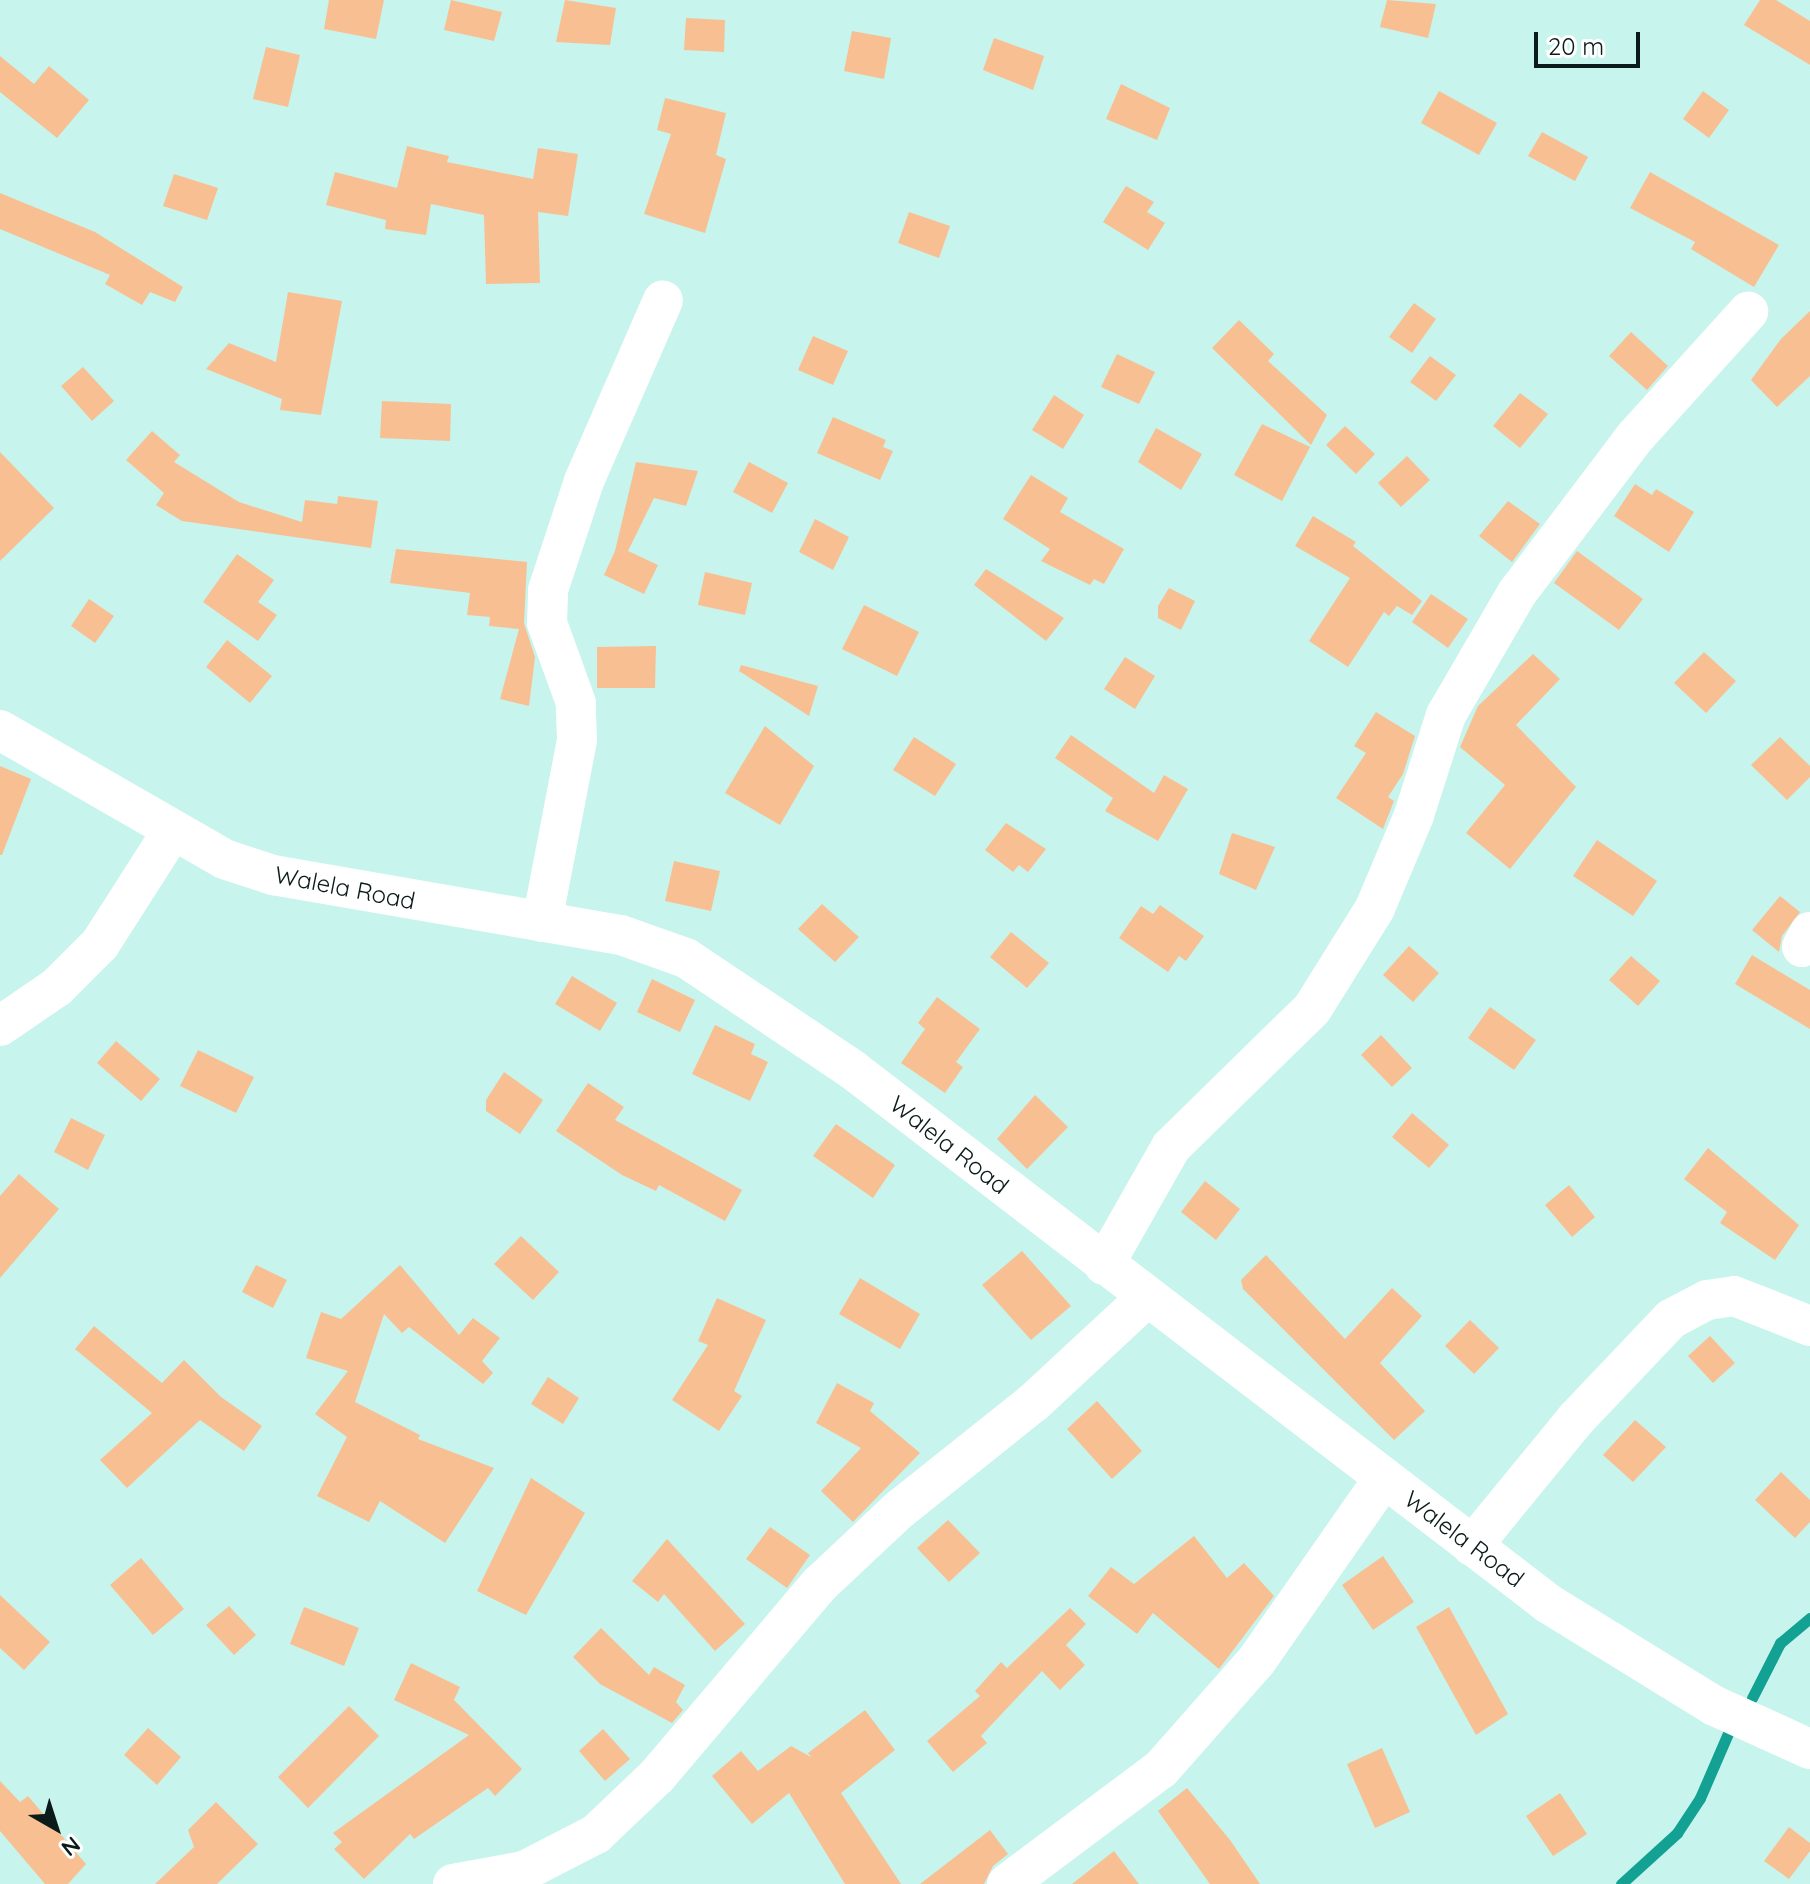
<!DOCTYPE html>
<html>
<head>
<meta charset="utf-8">
<style>
  body { margin:0 }
  #map { position:relative; width:1810px; height:1884px; overflow:hidden; background:#c7f4ed; font-family:Quicksand,sans-serif }
  div>[style] { position:absolute }
  [style*='--x'] { left:calc(var(--x)*1px); top:calc(var(--y)*1px); width:calc(var(--w)*1px); rotate:calc(var(--a)*1deg) }
  .stream>* { height:11px; margin:-5.5px; padding:0 5.5px; transform-origin:5.5px; border-radius:5.5px; background:#12a193 }
  .building>* { inset:0; background:#f8c092 }
  .street>* { height:40px; margin:-20px; padding:0 20px; transform-origin:20px; border-radius:20px; background:#fff }
  span { translate:-50% -50%; white-space:nowrap; text-align:center; line-height:1.15; -webkit-text-stroke:6px #fff; paint-order:stroke }
  .street-label { font-size:24px; color:#0a1b19 }
  .north { position:absolute; left:16px; top:1788px; width:80px; height:80px; -webkit-text-stroke:6px #fff; paint-order:stroke; rotate:141deg; font-size:22px; font-weight:700; line-height:32px; text-align:center; color:#0a1b19 }
  .north::after { content:''; display:block; margin:auto; width:28px; height:36px; background:#0a1b19; clip-path:polygon(50% 0,100% 100%,50% 72%,0 100%) }
  .scale { position:absolute; left:1534px; top:32px; width:106px; height:36px; box-sizing:border-box; border:4px solid #0a1b19; border-top:0; padding-left:10px; font-size:24px; line-height:28px; white-space:nowrap; color:#0a1b19; -webkit-text-stroke:6px #fff; paint-order:stroke }
</style>
</head>
<body>
<div id="map">
  <div class="stream">
    <div style="--x:1752;--y:1698;--w:62;--a:-63"></div>
    <div style="--x:1780;--y:1643;--w:39;--a:-40"></div>
    <div style="--x:1621;--y:1884;--w:76;--a:-42.3"></div>
    <div style="--x:1677;--y:1833;--w:42;--a:-56.7"></div>
    <div style="--x:1700;--y:1798;--w:73;--a:-66.6"></div>
  </div>
  <div class="building">
    <div style="clip-path:polygon(329px 0,384px 0,376px 39px,324px 29px)"></div>
    <div style="clip-path:polygon(451px 0,502px 12px,494px 41px,444px 30px)"></div>
    <div style="clip-path:polygon(565px 0,616px 8px,610px 45px,556px 42px)"></div>
    <div style="clip-path:polygon(1387px 0,1436px 4px,1428px 38px,1380px 27px)"></div>
    <div style="clip-path:polygon(1760px 0,1776px 0,1810px 21px,1810px 65px,1744px 25px)"></div>
    <div style="clip-path:polygon(686px 18px,725px 20px,724px 52px,684px 50px)"></div>
    <div style="clip-path:polygon(852px 31px,891px 38px,884px 79px,844px 71px)"></div>
    <div style="clip-path:polygon(994px 38px,1044px 56px,1033px 90px,983px 70px)"></div>
    <div style="clip-path:polygon(266px 47px,300px 55px,288px 107px,253px 99px)"></div>
    <div style="clip-path:polygon(0 56px,34px 84px,49px 66px,89px 100px,57px 138px,0 92px)"></div>
    <div style="clip-path:polygon(1121px 84px,1170px 108px,1157px 140px,1106px 119px)"></div>
    <div style="clip-path:polygon(1439px 91px,1497px 123px,1479px 155px,1421px 123px)"></div>
    <div style="clip-path:polygon(1703px 91px,1729px 110px,1709px 138px,1683px 119px)"></div>
    <div style="clip-path:polygon(665px 98px,726px 113px,716px 155px,726px 159px,705px 233px,644px 214px,671px 134px,657px 130px)"></div>
    <div style="clip-path:polygon(1542px 132px,1588px 157px,1575px 181px,1528px 156px)"></div>
    <div style="clip-path:polygon(407px 146px,449px 156px,447px 162px,533px 179px,538px 148px,578px 154px,568px 216px,538px 212px,540px 283px,486px 284px,484px 215px,431px 204px,426px 235px,385px 229px,386px 220px,326px 205px,335px 172px,397px 188px)"></div>
    <div style="clip-path:polygon(1650px 172px,1779px 245px,1754px 287px,1691px 249px,1695px 242px,1630px 208px)"></div>
    <div style="clip-path:polygon(174px 174px,218px 188px,207px 220px,163px 206px)"></div>
    <div style="clip-path:polygon(1126px 186px,1154px 202px,1147px 212px,1165px 223px,1148px 250px,1103px 222px)"></div>
    <div style="clip-path:polygon(0 193px,95px 232px,183px 287px,175px 302px,150px 292px,142px 305px,105px 284px,110px 275px,0 229px)"></div>
    <div style="clip-path:polygon(909px 212px,950px 226px,939px 258px,898px 243px)"></div>
    <div style="clip-path:polygon(288px 292px,342px 301px,321px 415px,280px 410px,282px 399px,206px 369px,229px 343px,276px 362px)"></div>
    <div style="clip-path:polygon(1414px 303px,1436px 319px,1412px 353px,1389px 337px)"></div>
    <div style="clip-path:polygon(1810px 311px,1810px 376px,1777px 407px,1751px 380px,1781px 339px)"></div>
    <div style="clip-path:polygon(1239px 320px,1274px 354px,1268px 361px,1327px 415px,1311px 445px,1212px 348px)"></div>
    <div style="clip-path:polygon(1631px 332px,1668px 366px,1647px 390px,1609px 356px)"></div>
    <div style="clip-path:polygon(813px 336px,848px 351px,833px 385px,798px 370px)"></div>
    <div style="clip-path:polygon(1117px 354px,1155px 372px,1139px 404px,1101px 387px)"></div>
    <div style="clip-path:polygon(1430px 356px,1456px 375px,1436px 401px,1410px 382px)"></div>
    <div style="clip-path:polygon(83px 367px,114px 401px,92px 421px,61px 386px)"></div>
    <div style="clip-path:polygon(1520px 393px,1548px 414px,1520px 448px,1493px 426px)"></div>
    <div style="clip-path:polygon(1054px 395px,1084px 415px,1063px 449px,1032px 430px)"></div>
    <div style="clip-path:polygon(382px 401px,451px 404px,450px 441px,380px 438px)"></div>
    <div style="clip-path:polygon(833px 417px,886px 440px,883px 447px,893px 451px,880px 480px,817px 453px)"></div>
    <div style="clip-path:polygon(1262px 424px,1310px 447px,1282px 501px,1234px 475px)"></div>
    <div style="clip-path:polygon(1345px 426px,1375px 454px,1356px 474px,1326px 445px)"></div>
    <div style="clip-path:polygon(1156px 428px,1202px 454px,1181px 490px,1138px 462px)"></div>
    <div style="clip-path:polygon(152px 431px,180px 455px,174px 462px,239px 502px,302px 522px,305px 500px,337px 504px,338px 496px,378px 501px,371px 548px,182px 521px,156px 505px,164px 493px,126px 460px)"></div>
    <div style="clip-path:polygon(0 452px,54px 508px,0 561px)"></div>
    <div style="clip-path:polygon(1407px 456px,1430px 480px,1401px 507px,1378px 483px)"></div>
    <div style="clip-path:polygon(636px 462px,698px 471px,686px 506px,654px 498px,628px 551px,658px 565px,644px 594px,604px 575px,615px 551px)"></div>
    <div style="clip-path:polygon(749px 462px,788px 483px,772px 513px,733px 492px)"></div>
    <div style="clip-path:polygon(1031px 475px,1068px 498px,1060px 512px,1124px 549px,1104px 584px,1094px 579px,1090px 585px,1041px 561px,1050px 549px,1003px 519px)"></div>
    <div style="clip-path:polygon(1635px 484px,1652px 495px,1656px 489px,1694px 512px,1669px 552px,1614px 516px)"></div>
    <div style="clip-path:polygon(1508px 501px,1540px 524px,1512px 562px,1479px 536px)"></div>
    <div style="clip-path:polygon(1313px 516px,1356px 542px,1353px 546px,1422px 601px,1412px 615px,1397px 606px,1389px 616px,1384px 612px,1348px 667px,1309px 641px,1350px 578px,1295px 546px)"></div>
    <div style="clip-path:polygon(815px 519px,849px 537px,833px 570px,799px 552px)"></div>
    <div style="clip-path:polygon(396px 549px,527px 562px,524px 623px,535px 657px,529px 706px,500px 699px,519px 629px,489px 626px,490px 617px,467px 615px,470px 593px,390px 583px)"></div>
    <div style="clip-path:polygon(1577px 551px,1643px 599px,1619px 630px,1554px 583px)"></div>
    <div style="clip-path:polygon(237px 554px,274px 580px,258px 602px,277px 615px,258px 641px,203px 602px)"></div>
    <div style="clip-path:polygon(986px 569px,1064px 618px,1046px 641px,974px 585px)"></div>
    <div style="clip-path:polygon(705px 572px,752px 583px,745px 615px,698px 605px)"></div>
    <div style="clip-path:polygon(1169px 588px,1195px 601px,1181px 630px,1158px 618px,1158px 606px)"></div>
    <div style="clip-path:polygon(1431px 594px,1468px 619px,1448px 648px,1412px 622px)"></div>
    <div style="clip-path:polygon(89px 599px,114px 616px,95px 643px,71px 626px)"></div>
    <div style="clip-path:polygon(864px 605px,919px 632px,897px 676px,842px 649px)"></div>
    <div style="clip-path:polygon(227px 640px,272px 676px,250px 703px,206px 667px)"></div>
    <div style="clip-path:polygon(656px 646px,655px 688px,597px 688px,597px 647px)"></div>
    <div style="clip-path:polygon(1704px 652px,1736px 681px,1706px 713px,1674px 683px)"></div>
    <div style="clip-path:polygon(1533px 654px,1560px 679px,1516px 725px,1576px 787px,1510px 869px,1466px 833px,1505px 785px,1460px 747px,1478px 706px)"></div>
    <div style="clip-path:polygon(1125px 657px,1155px 676px,1135px 709px,1104px 689px)"></div>
    <div style="clip-path:polygon(741px 665px,818px 686px,809px 716px,739px 671px)"></div>
    <div style="clip-path:polygon(1376px 712px,1415px 736px,1403px 774px,1388px 797px,1394px 801px,1383px 829px,1336px 798px,1366px 753px,1354px 746px)"></div>
    <div style="clip-path:polygon(765px 726px,814px 766px,780px 825px,725px 793px)"></div>
    <div style="clip-path:polygon(1071px 735px,1154px 793px,1164px 775px,1188px 789px,1158px 841px,1105px 811px,1113px 798px,1055px 758px)"></div>
    <div style="clip-path:polygon(914px 737px,956px 764px,935px 796px,893px 770px)"></div>
    <div style="clip-path:polygon(1780px 737px,1810px 766px,1810px 777px,1787px 800px,1751px 765px)"></div>
    <div style="clip-path:polygon(0 766px,31px 779px,2px 855px,0 855px)"></div>
    <div style="clip-path:polygon(1006px 823px,1046px 849px,1028px 872px,1019px 865px,1013px 872px,985px 850px)"></div>
    <div style="clip-path:polygon(1232px 833px,1275px 847px,1256px 890px,1219px 874px)"></div>
    <div style="clip-path:polygon(1597px 840px,1657px 881px,1633px 916px,1573px 876px)"></div>
    <div style="clip-path:polygon(674px 861px,720px 871px,711px 911px,665px 901px)"></div>
    <div style="clip-path:polygon(1780px 896px,1800px 912px,1782px 936px,1779px 952px,1752px 930px)"></div>
    <div style="clip-path:polygon(822px 904px,859px 937px,835px 962px,798px 929px)"></div>
    <div style="clip-path:polygon(1160px 905px,1204px 936px,1186px 961px,1179px 956px,1168px 972px,1119px 938px,1141px 906px,1153px 914px)"></div>
    <div style="clip-path:polygon(1011px 932px,1049px 963px,1027px 988px,990px 957px)"></div>
    <div style="clip-path:polygon(1409px 946px,1439px 973px,1413px 1002px,1383px 975px)"></div>
    <div style="clip-path:polygon(1752px 955px,1810px 990px,1810px 1029px,1735px 984px)"></div>
    <div style="clip-path:polygon(1631px 956px,1660px 981px,1638px 1006px,1609px 980px)"></div>
    <div style="clip-path:polygon(572px 976px,617px 1003px,600px 1031px,555px 1004px)"></div>
    <div style="clip-path:polygon(652px 979px,695px 1000px,680px 1032px,637px 1012px)"></div>
    <div style="clip-path:polygon(937px 997px,980px 1029px,956px 1062px,963px 1067px,945px 1093px,901px 1063px,925px 1029px,918px 1023px)"></div>
    <div style="clip-path:polygon(1490px 1007px,1536px 1040px,1514px 1070px,1468px 1038px)"></div>
    <div style="clip-path:polygon(715px 1025px,755px 1044px,751px 1054px,768px 1062px,750px 1101px,692px 1074px)"></div>
    <div style="clip-path:polygon(1381px 1035px,1412px 1068px,1392px 1087px,1361px 1055px)"></div>
    <div style="clip-path:polygon(116px 1041px,160px 1079px,141px 1101px,97px 1063px)"></div>
    <div style="clip-path:polygon(198px 1050px,254px 1077px,236px 1113px,180px 1086px)"></div>
    <div style="clip-path:polygon(504px 1072px,543px 1100px,520px 1134px,486px 1111px,486px 1100px)"></div>
    <div style="clip-path:polygon(588px 1083px,624px 1107px,615px 1120px,742px 1190px,725px 1221px,659px 1185px,656px 1191px,622px 1175px,556px 1131px)"></div>
    <div style="clip-path:polygon(1035px 1095px,1068px 1127px,1027px 1169px,997px 1139px)"></div>
    <div style="clip-path:polygon(1412px 1113px,1449px 1145px,1429px 1168px,1392px 1137px)"></div>
    <div style="clip-path:polygon(71px 1118px,105px 1135px,88px 1170px,54px 1152px)"></div>
    <div style="clip-path:polygon(836px 1124px,895px 1165px,873px 1198px,813px 1156px)"></div>
    <div style="clip-path:polygon(1708px 1148px,1799px 1225px,1775px 1260px,1720px 1223px,1727px 1212px,1684px 1179px)"></div>
    <div style="clip-path:polygon(19px 1174px,59px 1209px,0 1278px,0 1196px)"></div>
    <div style="clip-path:polygon(1205px 1181px,1240px 1209px,1216px 1240px,1181px 1212px)"></div>
    <div style="clip-path:polygon(1569px 1185px,1595px 1217px,1572px 1237px,1545px 1205px)"></div>
    <div style="clip-path:polygon(521px 1236px,559px 1272px,533px 1300px,494px 1264px)"></div>
    <div style="clip-path:polygon(1022px 1251px,1071px 1306px,1031px 1340px,982px 1285px)"></div>
    <div style="clip-path:polygon(1266px 1255px,1345px 1339px,1392px 1288px,1422px 1316px,1380px 1363px,1425px 1411px,1394px 1440px,1243px 1289px,1241px 1280px)"></div>
    <div style="clip-path:polygon(256px 1265px,287px 1280px,273px 1308px,242px 1292px)"></div>
    <div style="clip-path:polygon(400px 1265px,459px 1335px,473px 1318px,500px 1338px,482px 1361px,493px 1373px,483px 1384px,409px 1327px,402px 1333px,384px 1314px,355px 1402px,420px 1435px,418px 1439px,494px 1468px,445px 1543px,380px 1501px,369px 1522px,317px 1496px,347px 1437px,315px 1414px,348px 1371px,306px 1358px,321px 1312px,341px 1319px)"></div>
    <div style="clip-path:polygon(860px 1278px,920px 1314px,900px 1349px,839px 1314px)"></div>
    <div style="clip-path:polygon(717px 1298px,766px 1320px,734px 1391px,742px 1396px,719px 1431px,672px 1400px,708px 1345px,698px 1341px)"></div>
    <div style="clip-path:polygon(1470px 1320px,1499px 1348px,1474px 1374px,1445px 1346px)"></div>
    <div style="clip-path:polygon(94px 1326px,162px 1383px,184px 1360px,221px 1397px,262px 1426px,244px 1451px,200px 1420px,127px 1488px,100px 1460px,152px 1413px,75px 1349px)"></div>
    <div style="clip-path:polygon(1710px 1336px,1735px 1363px,1713px 1383px,1688px 1356px)"></div>
    <div style="clip-path:polygon(548px 1377px,579px 1398px,563px 1424px,531px 1404px)"></div>
    <div style="clip-path:polygon(837px 1383px,874px 1403px,870px 1411px,920px 1453px,853px 1522px,821px 1491px,861px 1448px,816px 1423px)"></div>
    <div style="clip-path:polygon(1097px 1401px,1142px 1451px,1112px 1479px,1067px 1429px)"></div>
    <div style="clip-path:polygon(1635px 1420px,1666px 1447px,1633px 1482px,1603px 1455px)"></div>
    <div style="clip-path:polygon(1781px 1472px,1810px 1500px,1810px 1522px,1795px 1538px,1755px 1500px)"></div>
    <div style="clip-path:polygon(531px 1478px,585px 1513px,526px 1615px,477px 1591px)"></div>
    <div style="clip-path:polygon(948px 1520px,980px 1553px,949px 1582px,917px 1548px)"></div>
    <div style="clip-path:polygon(770px 1527px,810px 1555px,787px 1588px,746px 1559px)"></div>
    <div style="clip-path:polygon(1194px 1536px,1227px 1578px,1244px 1563px,1274px 1596px,1219px 1669px,1153px 1613px,1137px 1634px,1088px 1596px,1111px 1567px,1134px 1584px)"></div>
    <div style="clip-path:polygon(667px 1539px,745px 1624px,715px 1651px,664px 1594px,658px 1602px,632px 1581px)"></div>
    <div style="clip-path:polygon(1383px 1556px,1414px 1602px,1373px 1630px,1342px 1585px)"></div>
    <div style="clip-path:polygon(141px 1558px,184px 1609px,153px 1635px,110px 1585px)"></div>
    <div style="clip-path:polygon(0 1595px,50px 1642px,24px 1670px,0 1648px)"></div>
    <div style="clip-path:polygon(229px 1606px,256px 1635px,234px 1655px,206px 1625px)"></div>
    <div style="clip-path:polygon(304px 1607px,359px 1628px,344px 1666px,290px 1644px)"></div>
    <div style="clip-path:polygon(1449px 1607px,1508px 1714px,1476px 1735px,1416px 1627px)"></div>
    <div style="clip-path:polygon(1070px 1608px,1086px 1624px,1066px 1645px,1085px 1665px,1060px 1690px,1042px 1671px,981px 1736px,987px 1743px,953px 1772px,927px 1741px,980px 1696px,975px 1691px,1001px 1662px,1007px 1668px)"></div>
    <div style="clip-path:polygon(601px 1628px,649px 1675px,654px 1667px,685px 1685px,676px 1702px,683px 1710px,672px 1723px,600px 1684px,573px 1657px)"></div>
    <div style="clip-path:polygon(411px 1663px,460px 1687px,454px 1700px,522px 1769px,495px 1796px,488px 1788px,414px 1839px,410px 1834px,364px 1879px,334px 1849px,342px 1842px,333px 1833px,469px 1735px,394px 1700px)"></div>
    <div style="clip-path:polygon(349px 1706px,379px 1736px,308px 1808px,278px 1777px)"></div>
    <div style="clip-path:polygon(865px 1710px,895px 1750px,841px 1793px,901px 1884px,845px 1884px,789px 1793px,752px 1824px,712px 1776px,741px 1751px,758px 1771px,791px 1746px,811px 1757px,808px 1753px)"></div>
    <div style="clip-path:polygon(148px 1728px,181px 1757px,157px 1785px,124px 1755px)"></div>
    <div style="clip-path:polygon(603px 1729px,630px 1759px,605px 1781px,579px 1751px)"></div>
    <div style="clip-path:polygon(1382px 1748px,1410px 1812px,1375px 1828px,1347px 1764px)"></div>
    <div style="clip-path:polygon(0 1781px,20px 1802px,28px 1796px,86px 1864px,68px 1884px,45px 1884px,0 1831px)"></div>
    <div style="clip-path:polygon(1187px 1788px,1230px 1840px,1260px 1884px,1210px 1884px,1158px 1811px)"></div>
    <div style="clip-path:polygon(1560px 1793px,1587px 1834px,1553px 1856px,1526px 1816px)"></div>
    <div style="clip-path:polygon(216px 1802px,258px 1844px,217px 1884px,155px 1884px,194px 1847px,188px 1830px)"></div>
    <div style="clip-path:polygon(1789px 1827px,1810px 1843px,1810px 1851px,1789px 1879px,1764px 1861px)"></div>
    <div style="clip-path:polygon(990px 1830px,1008px 1854px,993px 1866px,984px 1884px,920px 1884px)"></div>
    <div style="clip-path:polygon(1114px 1851px,1139px 1884px,1072px 1884px)"></div>
  </div>
  <div class="street">
    <div style="--x:0;--y:730;--w:258;--a:29.9"></div>
    <div style="--x:224;--y:859;--w:52;--a:18.1"></div>
    <div style="--x:273;--y:875;--w:353;--a:9.8"></div>
    <div style="--x:621;--y:935;--w:69;--a:19.5"></div>
    <div style="--x:686;--y:958;--w:201;--a:33.8"></div>
    <div style="--x:853;--y:1070;--w:877;--a:37.5"></div>
    <div style="--x:1549;--y:1604;--w:195;--a:31.6"></div>
    <div style="--x:1715;--y:1706;--w:104;--a:24.4"></div>
    <div style="--x:542;--y:922;--w:185;--a:-79.1"></div>
    <div style="--x:577;--y:740;--w:37;--a:-92"></div>
    <div style="--x:576;--y:703;--w:85;--a:-109.9"></div>
    <div style="--x:547;--y:623;--w:33;--a:-88"></div>
    <div style="--x:548;--y:590;--w:115;--a:-71.7"></div>
    <div style="--x:584;--y:481;--w:197;--a:-66.4"></div>
    <div style="--x:1802;--y:947;--w:17;--a:-62"></div>
    <div style="--x:0;--y:1026;--w:69;--a:-34.4"></div>
    <div style="--x:57;--y:987;--w:61;--a:-45"></div>
    <div style="--x:100;--y:944;--w:135;--a:-57.4"></div>
    <div style="--x:1104;--y:1265;--w:136;--a:-60.4"></div>
    <div style="--x:1171;--y:1147;--w:197;--a:-44.4"></div>
    <div style="--x:1312;--y:1009;--w:119;--a:-58"></div>
    <div style="--x:1375;--y:908;--w:101;--a:-67.2"></div>
    <div style="--x:1414;--y:815;--w:105;--a:-72.3"></div>
    <div style="--x:1446;--y:715;--w:141;--a:-59.8"></div>
    <div style="--x:1517;--y:593;--w:196;--a:-52.9"></div>
    <div style="--x:1635;--y:437;--w:169;--a:-47.9"></div>
    <div style="--x:1472;--y:1546;--w:164;--a:-50.7"></div>
    <div style="--x:1576;--y:1419;--w:138;--a:-46.5"></div>
    <div style="--x:1671;--y:1319;--w:41;--a:-27.8"></div>
    <div style="--x:1707;--y:1300;--w:27;--a:-8"></div>
    <div style="--x:1734;--y:1296;--w:82;--a:21.5"></div>
    <div style="--x:453;--y:1884;--w:72;--a:-10.4"></div>
    <div style="--x:524;--y:1871;--w:81;--a:-27.2"></div>
    <div style="--x:596;--y:1834;--w:84;--a:-43.6"></div>
    <div style="--x:657;--y:1776;--w:252;--a:-49.7"></div>
    <div style="--x:820;--y:1584;--w:110;--a:-43.2"></div>
    <div style="--x:900;--y:1509;--w:170;--a:-38.6"></div>
    <div style="--x:1033;--y:1403;--w:156;--a:-42.9"></div>
    <div style="--x:1007;--y:1884;--w:192;--a:-36.8"></div>
    <div style="--x:1161;--y:1769;--w:145;--a:-48.6"></div>
    <div style="--x:1257;--y:1660;--w:222;--a:-55.1"></div>
  </div>
  <div class="street-label">
    <span style="left:345px;top:888px;rotate:11deg">Walela Road</span>
    <span style="left:949px;top:1145px;rotate:38deg">Walela Road</span>
    <span style="left:1464px;top:1539px;rotate:37deg">Walela Road</span>
  </div>
  <div class="north">N</div>
  <div class="scale">20 m</div>
</div>
</body>
</html>
